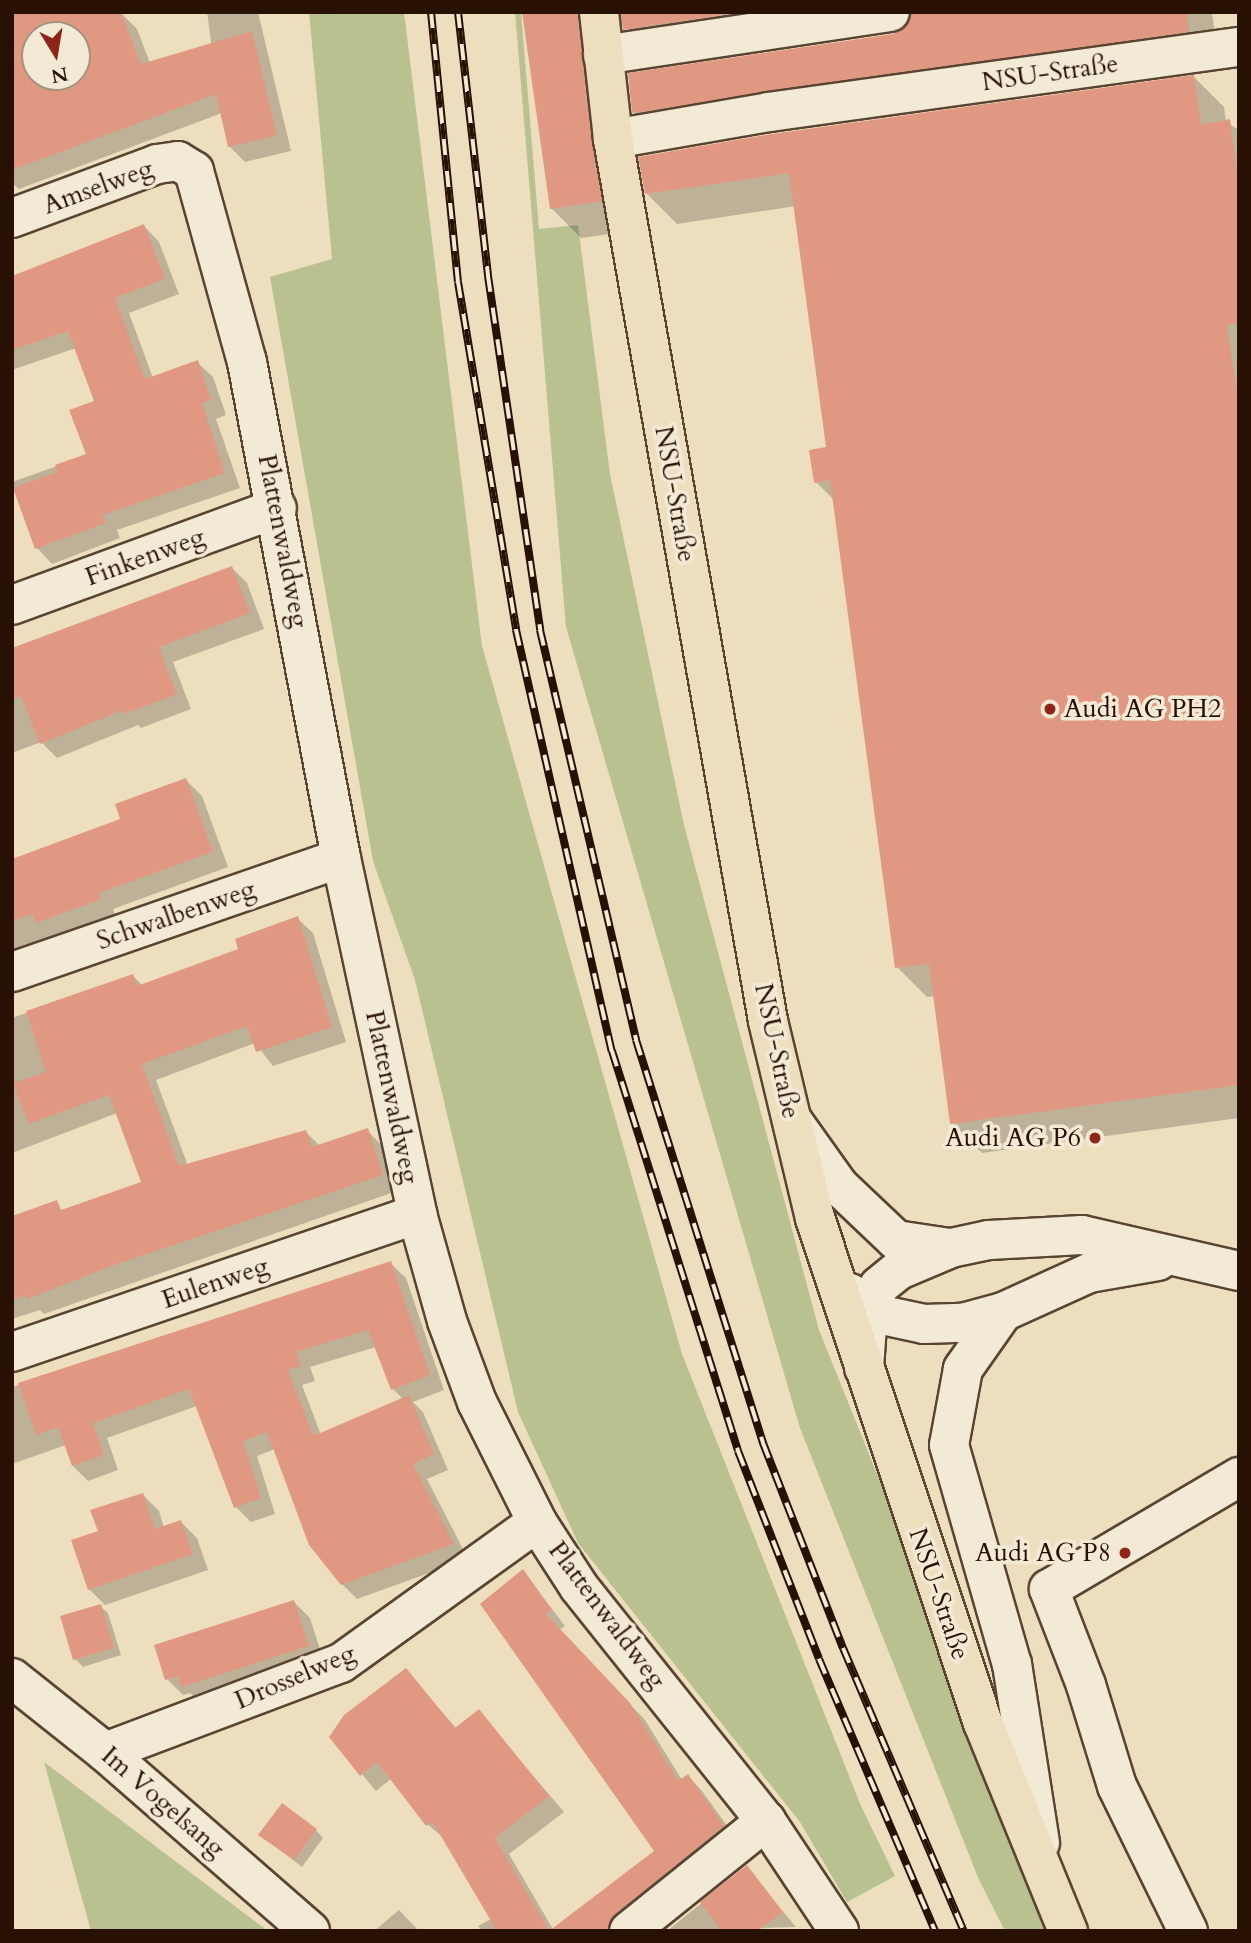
<!DOCTYPE html>
<html>
<head>
<meta charset="utf-8">
<style>
  body { margin:0 }
  #map { position:relative; width:1251px; height:1943px; overflow:hidden; background:#eddfbe; font-family:Cardo,serif }
  div>[style] { position:absolute }
  [style*='--x'] { left:calc(var(--x)*1px); top:calc(var(--y)*1px); width:calc(var(--w)*1px); rotate:calc(var(--a)*1deg) }
  .green>* { inset:0; background:#bac190 }
  .shadow>* { inset:0; background:#0003 }
  .building>* { inset:0; background:#e19882 }
  .roads { filter:drop-shadow(2px 0 #594432) drop-shadow(-2px 0 #594432) drop-shadow(0 2px #594432) drop-shadow(0 -2px #594432) }
  .minor>* { height:38px; margin:-19px; padding:0 19px; transform-origin:19px; border-radius:19px; background:#f3ead5 }
  .major>* { height:38px; margin:-19px; padding:0 19px; transform-origin:19px; border-radius:19px; background:#eddfbe }
  .rail>* { height:8px; margin-top:-4px; transform-origin:0; background:repeating-linear-gradient(90deg,#f3ead5 0 16px,#281003 0 32px); box-sizing:border-box; border-block:2px solid #281003 }
  .dots>* { width:19px; height:19px; translate:-50% -50%; box-sizing:border-box; border:4px solid #f3ead5; border-radius:50% }
  span { translate:-50% -50%; white-space:nowrap; text-align:center; line-height:1.15; -webkit-text-stroke:7px #f3ead5; paint-order:stroke }
  .street-label { font-size:26px; color:#281003 }
  .poi-label { font-size:26px; color:#281003 }
  .left { translate:0 -50%; text-align:left }
  .right { translate:-100% -50%; text-align:right }
  .frame { position:absolute; inset:0; border:14px solid #281003; pointer-events:none }
  .north { position:absolute; left:21px; top:21px; width:70px; height:70px; box-sizing:border-box; background:#f3ead5; border:2px solid #a29381; border-radius:50%; rotate:169deg; font-size:19px; font-weight:700; line-height:28px; text-align:center; color:#281003 }
  .north::after { content:''; display:block; margin:auto; width:24px; height:32px; background:#8f2418; clip-path:polygon(50% 0,100% 100%,50% 72%,0 100%) }
</style>
</head>
<body>
<div id="map">
  <div class="green">
    <div style="clip-path:polygon(309px 12px,404px 12px,482px 646px,682px 1354px,861px 1806px,895px 1876px,847px 1902px,800px 1822px,578px 1543px,518px 1412px,415px 980px,373px 861px,270px 277px,332px 259px)"></div>
    <div style="clip-path:polygon(515px 12px,521px 12px,539px 229px,578px 225px,610px 474px,684px 825px,819px 1330px,1061px 1931px,1005px 1931px,979px 1880px,800px 1428px,566px 627px)"></div>
    <div style="clip-path:polygon(44px 1762px,268px 1931px,91px 1931px)"></div>
  </div>
  <div class="shadow">
    <div style="clip-path:polygon(evenodd,207px 12px,258px 12px,291px 151px,245px 162px,229px 146px,222px 113px,19px 189px,12px 183px,12px 14px,121px 13px,137px 29px,150px 63px,213px 56px,207px 12px,35px 35px,77px 35px,77px 77px,35px 77px,35px 35px)"></div>
    <div style="clip-path:polygon(524px 12px,1212px 12px,1218px 61px,664px 143px,634px 113px,894px 35px,913px 20px,655px 59px,623px 23px,616px 23px,631px 231px,581px 238px,551px 208px)"></div>
    <div style="clip-path:polygon(1194px 77px,1224px 107px,1226px 122px,1239px 130px,1239px 1118px,982px 1153px,952px 1123px,935px 996px,927px 997px,897px 967px,834px 500px,816px 482px,828px 448px,796px 206px,677px 224px,647px 194px)"></div>
    <div style="clip-path:polygon(144px 226px,159px 242px,179px 294px,129px 313px,153px 378px,197px 362px,213px 377px,226px 415px,216px 419px,240px 488px,117px 530px,120px 538px,52px 564px,37px 548px,12px 482px,88px 455px,96px 402px,76px 348px,12px 370px,12px 277px)"></div>
    <div style="clip-path:polygon(232px 568px,247px 583px,264px 629px,173px 662px,191px 709px,141px 728px,138px 725px,57px 758px,41px 742px,12px 753px,12px 649px)"></div>
    <div style="clip-path:polygon(186px 780px,202px 796px,228px 867px,113px 909px,115px 915px,12px 957px,12px 863px,122px 820px)"></div>
    <div style="clip-path:polygon(297px 918px,313px 933px,346px 1042px,273px 1066px,255px 1043px,156px 1080px,188px 1166px,306px 1132px,320px 1146px,367px 1130px,382px 1146px,397px 1191px,44px 1314px,40px 1310px,12px 1319px,12px 1228px,143px 1183px,117px 1113px,12px 1153px,12px 1018px,133px 976px,143px 986px,241px 950px)"></div>
    <div style="clip-path:polygon(evenodd,390px 1263px,406px 1278px,444px 1390px,413px 1402px,423px 1412px,448px 1470px,427px 1479px,468px 1559px,357px 1599px,342px 1584px,275px 1449px,257px 1456px,275px 1514px,251px 1522px,236px 1507px,197px 1406px,107px 1438px,118px 1470px,88px 1481px,73px 1466px,66px 1445px,12px 1464px,12px 1387px,390px 1263px,376px 1347px,393px 1389px,403px 1399px,321px 1435px,302px 1385px,315px 1381px,310px 1367px,376px 1347px)"></div>
    <div style="clip-path:polygon(143px 1495px,159px 1511px,164px 1528px,181px 1522px,197px 1538px,208px 1570px,105px 1605px,89px 1589px)"></div>
    <div style="clip-path:polygon(523px 1571px,565px 1626px,559px 1630px,645px 1720px,682px 1780px,688px 1776px,702px 1791px,738px 1841px,628px 1931px,588px 1931px,657px 1851px)"></div>
    <div style="clip-path:polygon(294px 1602px,310px 1618px,324px 1662px,199px 1702px,190px 1693px,183px 1695px,167px 1679px)"></div>
    <div style="clip-path:polygon(100px 1606px,108px 1613px,121px 1655px,83px 1667px,75px 1659px)"></div>
    <div style="clip-path:polygon(405px 1670px,457px 1729px,478px 1711px,564px 1812px,509px 1854px,554px 1931px,482px 1931px,478px 1926px,491px 1919px,445px 1839px,427px 1824px,392px 1778px,376px 1791px,331px 1737px)"></div>
    <div style="clip-path:polygon(316px 1830px,323px 1838px,302px 1867px,261px 1835px)"></div>
    <div style="clip-path:polygon(746px 1867px,796px 1927px,667px 1931px)"></div>
    <div style="clip-path:polygon(399px 1910px,419px 1931px,374px 1931px)"></div>
  </div>
  <div class="building">
    <div style="clip-path:polygon(evenodd,12px 12px,121px 12px,141px 64px,252px 31px,277px 135px,228px 147px,216px 94px,12px 170px,12px 12px,35px 35px,77px 35px,77px 77px,35px 77px,35px 35px)"></div>
    <div style="clip-path:polygon(522px 12px,578px 12px,602px 201px,550px 209px)"></div>
    <div style="clip-path:polygon(621px 12px,741px 12px,623px 30px)"></div>
    <div style="clip-path:polygon(911px 12px,1187px 12px,1189px 32px,632px 113px,628px 73px,893px 34px,904px 29px)"></div>
    <div style="clip-path:polygon(1194px 75px,1201px 125px,1230px 119px,1239px 186px,1239px 322px,1227px 326px,1239px 405px,1239px 1085px,950px 1124px,929px 964px,895px 968px,830px 480px,814px 483px,809px 450px,826px 447px,789px 173px,645px 194px,638px 157px,772px 134px)"></div>
    <div style="clip-path:polygon(144px 224px,165px 279px,115px 298px,145px 379px,198px 360px,211px 400px,202px 403px,225px 473px,103px 515px,106px 523px,35px 549px,13px 488px,57px 472px,55px 465px,86px 454px,69px 410px,94px 401px,68px 331px,12px 350px,12px 276px)"></div>
    <div style="clip-path:polygon(232px 566px,250px 613px,159px 647px,177px 694px,124px 714px,123px 710px,40px 744px,21px 696px,12px 700px,12px 648px)"></div>
    <div style="clip-path:polygon(186px 778px,213px 852px,99px 893px,101px 899px,36px 923px,32px 914px,12px 921px,12px 859px,120px 819px,115px 804px)"></div>
    <div style="clip-path:polygon(298px 916px,332px 1027px,256px 1052px,247px 1026px,142px 1064px,179px 1166px,306px 1130px,312px 1147px,368px 1128px,383px 1175px,120px 1263px,27px 1299px,25px 1295px,12px 1300px,12px 1216px,57px 1200px,61px 1210px,141px 1182px,109px 1095px,28px 1124px,13px 1083px,46px 1072px,26px 1011px,133px 974px,137px 986px,238px 949px,235px 939px)"></div>
    <div style="clip-path:polygon(391px 1261px,430px 1375px,391px 1390px,368px 1330px,296px 1352px,301px 1366px,288px 1370px,313px 1436px,409px 1395px,434px 1454px,413px 1464px,454px 1544px,341px 1585px,309px 1545px,267px 1432px,243px 1441px,261px 1498px,234px 1508px,189px 1389px,93px 1423px,104px 1455px,72px 1466px,58px 1427px,36px 1435px,18px 1383px)"></div>
    <div style="clip-path:polygon(143px 1493px,155px 1529px,181px 1520px,193px 1554px,88px 1590px,71px 1540px,98px 1531px,90px 1510px)"></div>
    <div style="clip-path:polygon(523px 1569px,552px 1610px,546px 1614px,630px 1703px,678px 1781px,688px 1774px,724px 1826px,615px 1914px,608px 1931px,497px 1931px,432px 1821px,426px 1826px,377px 1762px,360px 1776px,329px 1737px,344px 1715px,406px 1668px,455px 1728px,479px 1709px,549px 1796px,495px 1838px,549px 1931px,654px 1851px,480px 1604px)"></div>
    <div style="clip-path:polygon(294px 1600px,309px 1646px,181px 1687px,178px 1676px,165px 1680px,154px 1645px)"></div>
    <div style="clip-path:polygon(101px 1604px,114px 1648px,73px 1660px,60px 1616px)"></div>
    <div style="clip-path:polygon(282px 1803px,317px 1829px,294px 1860px,258px 1835px)"></div>
    <div style="clip-path:polygon(747px 1865px,783px 1912px,757px 1931px,722px 1931px,700px 1902px)"></div>
  </div>
  <div class="roads">
    <div class="minor">
      <div style="--x:603;--y:55;--w:290;--a:-8.5"></div>
      <div style="--x:613;--y:139;--w:158;--a:-9.8"></div>
      <div style="--x:769;--y:112;--w:474;--a:-7.9"></div>
      <div style="--x:12;--y:218;--w:155;--a:-20.4"></div>
      <div style="--x:157;--y:164;--w:21;--a:-8"></div>
      <div style="--x:178;--y:161;--w:19;--a:32"></div>
      <div style="--x:194;--y:171;--w:198;--a:74.5"></div>
      <div style="--x:247;--y:362;--w:505;--a:79.27"></div>
      <div style="--x:341;--y:858;--w:364;--a:77.9"></div>
      <div style="--x:417;--y:1214;--w:111;--a:74.3"></div>
      <div style="--x:447;--y:1321;--w:86;--a:69.7"></div>
      <div style="--x:477;--y:1402;--w:134;--a:63.4"></div>
      <div style="--x:537;--y:1522;--w:77;--a:57.1"></div>
      <div style="--x:579;--y:1587;--w:300;--a:51.4"></div>
      <div style="--x:766;--y:1821;--w:132;--a:56.4"></div>
      <div style="--x:12;--y:605;--w:282;--a:-20.1"></div>
      <div style="--x:12;--y:972;--w:348;--a:-19.1"></div>
      <div style="--x:792;--y:1120;--w:81;--a:54.5"></div>
      <div style="--x:839;--y:1186;--w:79;--a:43.5"></div>
      <div style="--x:896;--y:1240;--w:54;--a:8.6"></div>
      <div style="--x:850;--y:1293;--w:26;--a:47"></div>
      <div style="--x:868;--y:1312;--w:57;--a:12.1"></div>
      <div style="--x:924;--y:1324;--w:38;--a:-2"></div>
      <div style="--x:962;--y:1323;--w:42;--a:-15"></div>
      <div style="--x:1003;--y:1312;--w:94;--a:-24.4"></div>
      <div style="--x:1089;--y:1273;--w:70;--a:-9.9"></div>
      <div style="--x:1003;--y:1312;--w:70;--a:125.1"></div>
      <div style="--x:963;--y:1369;--w:77;--a:100.4"></div>
      <div style="--x:949;--y:1445;--w:228;--a:74"></div>
      <div style="--x:1012;--y:1664;--w:181;--a:81.1"></div>
      <div style="--x:12;--y:1352;--w:428;--a:-18.8"></div>
      <div style="--x:864;--y:1368;--w:56;--a:-85.9"></div>
      <div style="--x:868;--y:1312;--w:28;--a:-67"></div>
      <div style="--x:879;--y:1286;--w:26;--a:-39"></div>
      <div style="--x:899;--y:1270;--w:56;--a:-22.9"></div>
      <div style="--x:951;--y:1248;--w:39;--a:-12"></div>
      <div style="--x:989;--y:1240;--w:93;--a:-3.1"></div>
      <div style="--x:1082;--y:1235;--w:161;--a:12.9"></div>
      <div style="--x:12;--y:1678;--w:119;--a:38.5"></div>
      <div style="--x:105;--y:1752;--w:272;--a:41.1"></div>
      <div style="--x:105;--y:1752;--w:252;--a:-20.7"></div>
      <div style="--x:341;--y:1663;--w:241;--a:-35.7"></div>
      <div style="--x:629;--y:1931;--w:176;--a:-38.8"></div>
      <div style="--x:1188;--y:1931;--w:161;--a:-116.1"></div>
      <div style="--x:1117;--y:1786;--w:106;--a:-107.1"></div>
      <div style="--x:1086;--y:1685;--w:103;--a:-111.1"></div>
      <div style="--x:1049;--y:1589;--w:221;--a:-30.5"></div>
    </div>
    <div class="major">
      <div style="--x:599;--y:12;--w:128;--a:83.7"></div>
      <div style="--x:613;--y:139;--w:896;--a:80.03"></div>
      <div style="--x:768;--y:1021;--w:203;--a:76.6"></div>
      <div style="--x:815;--y:1218;--w:532;--a:71.6"></div>
      <div style="--x:983;--y:1723;--w:225;--a:67.8"></div>
    </div>
  </div>
  <div class="rail">
    <div style="--x:431;--y:12;--w:271;--a:84.3"></div>
    <div style="--x:458;--y:282;--w:353;--a:80.5"></div>
    <div style="--x:516;--y:630;--w:432;--a:77.2"></div>
    <div style="--x:612;--y:1051;--w:419;--a:72.5"></div>
    <div style="--x:738;--y:1451;--w:223;--a:68.7"></div>
    <div style="--x:819;--y:1659;--w:296;--a:66.9"></div>
    <div style="--x:458;--y:12;--w:266;--a:83.5"></div>
    <div style="--x:488;--y:276;--w:358;--a:81.6"></div>
    <div style="--x:540;--y:630;--w:421;--a:76.8"></div>
    <div style="--x:636;--y:1040;--w:423;--a:72.5"></div>
    <div style="--x:763;--y:1443;--w:220;--a:68.7"></div>
    <div style="--x:843;--y:1648;--w:308;--a:66.9"></div>
  </div>
  <div class="dots">
    <div style="left:1050px;top:709px;background:#8f2418"></div>
    <div style="left:1095px;top:1138px;background:#8f2418"></div>
    <div style="left:1125px;top:1553px;background:#8f2418"></div>
  </div>
  <div class="street-label">
    <span style="left:1050px;top:73px;rotate:-8deg">NSU-Straße</span>
    <span style="left:98px;top:187px;rotate:-20deg">Amselweg</span>
    <span style="left:675px;top:494px;rotate:80deg">NSU-Straße</span>
    <span style="left:283px;top:541px;rotate:79deg">Plattenwaldweg</span>
    <span style="left:145px;top:557px;rotate:-20deg">Finkenweg</span>
    <span style="left:176px;top:915px;rotate:-19deg">Schwalbenweg</span>
    <span style="left:777px;top:1051px;rotate:78deg">NSU-Straße</span>
    <span style="left:392px;top:1097px;rotate:78deg">Plattenwaldweg</span>
    <span style="left:215px;top:1283px;rotate:-19deg">Eulenweg</span>
    <span style="left:939px;top:1594px;rotate:71deg">NSU-Straße</span>
    <span style="left:607px;top:1615px;rotate:53deg">Plattenwaldweg</span>
    <span style="left:295px;top:1677px;rotate:-23deg">Drosselweg</span>
    <span style="left:163px;top:1802px;rotate:41deg">Im Vogelsang</span>
  </div>
  <div class="poi-label">
    <span class="left" style="left:1064px;top:709px">Audi AG PH2</span>
    <span class="right" style="left:1081px;top:1138px">Audi AG P6</span>
    <span class="right" style="left:1111px;top:1553px">Audi AG P8</span>
  </div>
  <div class="frame"></div>
  <div class="north">N</div>
</div>
</body>
</html>
